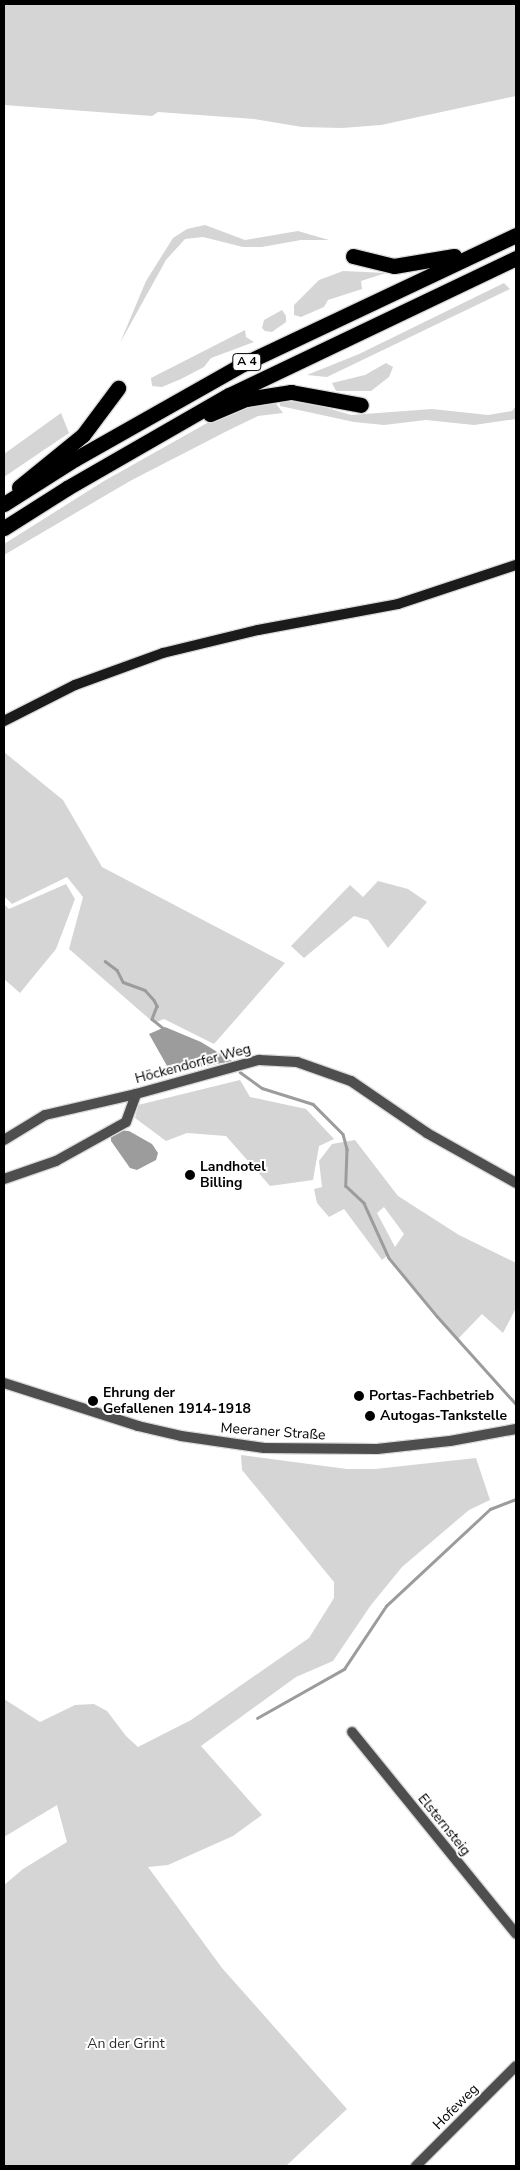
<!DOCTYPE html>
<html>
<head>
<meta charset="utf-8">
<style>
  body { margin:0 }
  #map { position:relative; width:520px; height:2170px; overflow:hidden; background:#fff; font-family:"Nunito Sans",sans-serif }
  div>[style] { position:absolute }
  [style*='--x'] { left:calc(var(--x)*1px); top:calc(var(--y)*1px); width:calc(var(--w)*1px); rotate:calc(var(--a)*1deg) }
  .green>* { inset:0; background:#d5d5d5 }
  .water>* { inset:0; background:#9c9c9c }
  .stream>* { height:2.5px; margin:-1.25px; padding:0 1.25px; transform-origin:1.25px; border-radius:1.25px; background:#9c9c9c }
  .roads { filter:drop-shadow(1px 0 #dbdbdb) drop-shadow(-1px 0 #dbdbdb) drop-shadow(0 1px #dbdbdb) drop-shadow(0 -1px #dbdbdb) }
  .minor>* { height:10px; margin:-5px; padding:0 5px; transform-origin:5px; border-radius:5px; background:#4e4e4e }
  .tertiary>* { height:10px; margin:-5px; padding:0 5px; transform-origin:5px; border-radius:5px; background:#4e4e4e }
  .secondary>* { height:10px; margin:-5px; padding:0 5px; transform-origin:5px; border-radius:5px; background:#1b1b1b }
  .motorway>* { height:15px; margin:-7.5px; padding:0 7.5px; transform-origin:7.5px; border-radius:7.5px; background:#000 }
  .dots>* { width:14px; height:14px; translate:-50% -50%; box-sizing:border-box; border:2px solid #fff; border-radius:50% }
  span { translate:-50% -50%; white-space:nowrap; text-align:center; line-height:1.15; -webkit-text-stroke:4px #fff; paint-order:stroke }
  .shield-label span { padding:1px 4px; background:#fff; border:1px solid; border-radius:4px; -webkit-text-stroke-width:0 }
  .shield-label { font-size:12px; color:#000; font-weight:700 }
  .street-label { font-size:14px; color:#000 }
  .poi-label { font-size:14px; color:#000; font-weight:700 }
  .left { translate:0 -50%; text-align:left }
  .park-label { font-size:14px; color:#2c2c2c }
  .frame { position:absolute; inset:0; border:5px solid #000; pointer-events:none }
</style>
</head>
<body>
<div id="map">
  <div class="green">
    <div style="clip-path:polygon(4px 4px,516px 4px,516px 96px,381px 125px,342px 128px,302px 127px,254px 119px,158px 112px,152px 116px,4px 105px)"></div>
    <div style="clip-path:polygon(205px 225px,245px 240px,298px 231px,329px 240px,301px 240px,262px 247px,243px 247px,203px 237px,185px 239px,166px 260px,120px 343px,146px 281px,173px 238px,187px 229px)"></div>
    <div style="clip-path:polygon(343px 271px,386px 273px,361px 281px,362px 289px,328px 300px,324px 307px,301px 317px,294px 315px,294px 305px,319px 280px)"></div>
    <div style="clip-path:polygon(504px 283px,510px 289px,327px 377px,307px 375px,359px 354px)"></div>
    <div style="clip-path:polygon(282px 310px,286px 316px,286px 322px,272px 332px,265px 331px,262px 328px,264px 320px)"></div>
    <div style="clip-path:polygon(245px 330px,246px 337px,254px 342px,211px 358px,204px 367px,181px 379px,162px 387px,152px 386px,151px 378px)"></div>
    <div style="clip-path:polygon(386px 363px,393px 367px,389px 377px,371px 391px,336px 391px,332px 383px,365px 375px)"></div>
    <div style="clip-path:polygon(271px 397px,283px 413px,258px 416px,231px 429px,130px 481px,4px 555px,4px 544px,104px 481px,232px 409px)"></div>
    <div style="clip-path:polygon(279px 400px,314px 404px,351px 415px,432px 409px,488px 415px,512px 411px,516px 406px,516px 419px,474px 425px,426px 420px,384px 425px,354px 422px,280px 406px)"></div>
    <div style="clip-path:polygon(61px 413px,69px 433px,4px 477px,4px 454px)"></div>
    <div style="clip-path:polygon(4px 752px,63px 800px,102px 867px,285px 963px,214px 1044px,164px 1019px,154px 1023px,69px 949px,83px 897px,67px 877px,12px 904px,4px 896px)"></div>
    <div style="clip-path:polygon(378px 881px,408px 889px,427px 902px,388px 948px,368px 920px,354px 916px,304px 958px,291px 946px,350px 885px,363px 897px)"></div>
    <div style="clip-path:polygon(66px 884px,75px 899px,56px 949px,20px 993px,4px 979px,4px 904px,9px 909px)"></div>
    <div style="clip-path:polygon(240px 1080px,250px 1097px,306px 1109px,334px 1139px,319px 1146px,313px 1180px,270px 1186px,226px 1136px,187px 1133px,166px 1141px,135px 1118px,138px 1105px)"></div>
    <div style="clip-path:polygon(evenodd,355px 1140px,398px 1196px,459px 1235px,516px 1263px,516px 1308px,503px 1333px,482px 1314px,457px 1340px,388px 1255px,382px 1260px,344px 1209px,329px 1217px,317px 1203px,314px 1189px,322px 1187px,319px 1161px,332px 1144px,355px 1140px,384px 1207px,404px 1234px,395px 1247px,377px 1213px,384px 1207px)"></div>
    <div style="clip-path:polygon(241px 1455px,347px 1469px,375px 1469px,476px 1458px,490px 1500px,469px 1510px,402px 1567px,371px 1605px,333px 1661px,296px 1677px,201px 1746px,262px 1815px,233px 1836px,168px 1865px,148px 1867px,222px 1968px,347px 2109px,286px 2166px,4px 2166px,4px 1885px,23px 1869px,67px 1842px,57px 1805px,4px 1837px,4px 1699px,40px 1722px,75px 1705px,94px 1704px,107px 1711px,126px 1736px,138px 1747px,191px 1720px,309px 1638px,334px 1598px,334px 1582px,242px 1470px)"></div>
  </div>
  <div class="water">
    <div style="clip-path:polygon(165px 1027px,201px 1042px,232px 1061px,171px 1073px,149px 1034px)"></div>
    <div style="clip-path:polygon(117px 1130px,129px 1131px,152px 1144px,158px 1153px,156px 1160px,137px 1170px,130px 1168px,111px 1141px,111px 1134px)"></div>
  </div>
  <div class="stream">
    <div style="--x:105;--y:961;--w:15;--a:37"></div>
    <div style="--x:117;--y:970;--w:13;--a:63"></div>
    <div style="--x:123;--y:982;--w:23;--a:20"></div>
    <div style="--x:145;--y:990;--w:13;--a:48"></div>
    <div style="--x:154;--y:1000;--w:7;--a:63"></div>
    <div style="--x:157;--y:1006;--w:14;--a:111"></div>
    <div style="--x:152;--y:1019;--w:14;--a:39"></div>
    <div style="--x:240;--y:1072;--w:27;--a:36"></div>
    <div style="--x:262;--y:1088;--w:53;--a:17.4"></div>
    <div style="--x:313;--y:1104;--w:42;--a:45"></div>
    <div style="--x:343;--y:1134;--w:16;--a:75"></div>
    <div style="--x:347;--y:1149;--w:37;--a:92"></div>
    <div style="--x:346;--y:1186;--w:25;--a:43"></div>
    <div style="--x:364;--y:1203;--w:60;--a:65.6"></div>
    <div style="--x:389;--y:1258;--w:75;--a:50.4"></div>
    <div style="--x:437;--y:1316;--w:118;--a:48.1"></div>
    <div style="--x:257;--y:1718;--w:100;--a:-29.4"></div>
    <div style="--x:344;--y:1669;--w:76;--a:-56.3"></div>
    <div style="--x:386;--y:1606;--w:142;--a:-43"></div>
    <div style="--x:490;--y:1509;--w:28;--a:-21"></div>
  </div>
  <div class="roads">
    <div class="minor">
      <div style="--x:4;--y:1140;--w:48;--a:-31.4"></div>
      <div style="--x:45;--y:1115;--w:93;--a:-13"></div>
      <div style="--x:136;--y:1094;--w:128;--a:-15.5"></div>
      <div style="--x:259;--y:1060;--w:38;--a:3"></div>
      <div style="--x:297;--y:1062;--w:57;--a:19.4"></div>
      <div style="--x:351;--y:1081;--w:92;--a:34.4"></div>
      <div style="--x:427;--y:1133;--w:102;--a:29.3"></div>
      <div style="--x:4;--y:1179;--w:55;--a:-19.1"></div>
      <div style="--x:56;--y:1161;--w:80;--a:-29.1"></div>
      <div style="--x:126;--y:1122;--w:30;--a:-70"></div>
      <div style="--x:352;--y:1732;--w:260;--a:50.9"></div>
      <div style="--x:416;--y:2166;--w:141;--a:-45"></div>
    </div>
    <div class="tertiary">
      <div style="--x:4;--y:1383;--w:141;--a:17.8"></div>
      <div style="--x:138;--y:1426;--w:44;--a:13.1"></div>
      <div style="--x:181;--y:1436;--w:84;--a:8.2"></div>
      <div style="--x:264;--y:1448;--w:113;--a:0.5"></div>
      <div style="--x:377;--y:1449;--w:73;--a:-6.3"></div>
      <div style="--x:450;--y:1441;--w:67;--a:-10.3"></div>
    </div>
    <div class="secondary">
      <div style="--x:4;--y:721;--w:80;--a:-26.9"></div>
      <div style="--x:75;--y:685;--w:94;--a:-20"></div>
      <div style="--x:163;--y:653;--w:98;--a:-13.6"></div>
      <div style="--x:258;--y:630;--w:142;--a:-10.5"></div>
      <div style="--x:398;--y:604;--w:124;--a:-18.3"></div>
    </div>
    <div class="motorway">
      <div style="--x:353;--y:256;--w:42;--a:13.7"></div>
      <div style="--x:394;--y:266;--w:61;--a:-9.5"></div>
      <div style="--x:210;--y:414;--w:39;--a:-23"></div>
      <div style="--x:246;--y:399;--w:46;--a:-8.8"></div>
      <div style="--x:291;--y:392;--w:71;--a:10.5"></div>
      <div style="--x:19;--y:487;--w:82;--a:-39.1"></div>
      <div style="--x:83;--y:435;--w:59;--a:-53.3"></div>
      <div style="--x:4;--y:504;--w:84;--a:-32.4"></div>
      <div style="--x:75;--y:459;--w:193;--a:-29.5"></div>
      <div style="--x:243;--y:364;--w:302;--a:-25.3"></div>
      <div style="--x:4;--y:528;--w:75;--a:-32.4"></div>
      <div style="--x:67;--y:488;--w:187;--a:-29.9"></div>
      <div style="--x:229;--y:395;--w:318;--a:-25.5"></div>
    </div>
  </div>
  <div class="dots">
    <div style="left:190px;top:1175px;background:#000"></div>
    <div style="left:359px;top:1396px;background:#000"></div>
    <div style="left:93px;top:1401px;background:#000"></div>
    <div style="left:370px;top:1416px;background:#000"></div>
  </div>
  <div class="shield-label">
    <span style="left:247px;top:362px">A 4</span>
  </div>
  <div class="street-label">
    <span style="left:193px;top:1064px;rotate:-15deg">Höckendorfer Weg</span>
    <span style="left:273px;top:1432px;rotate:4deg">Meeraner Straße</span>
    <span style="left:444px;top:1825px;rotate:51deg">Elsternsteig</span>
    <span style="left:456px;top:2107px;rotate:-45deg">Hofeweg</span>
  </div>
  <div class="poi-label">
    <span class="left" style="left:200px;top:1175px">Landhotel<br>Billing</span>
    <span class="left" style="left:103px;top:1401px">Ehrung der<br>Gefallenen 1914-1918</span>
    <span class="left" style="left:369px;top:1396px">Portas-Fachbetrieb</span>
    <span class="left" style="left:380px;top:1416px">Autogas-Tankstelle</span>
  </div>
  <div class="park-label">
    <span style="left:126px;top:2044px">An der Grint</span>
  </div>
  <div class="frame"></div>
</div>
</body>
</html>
